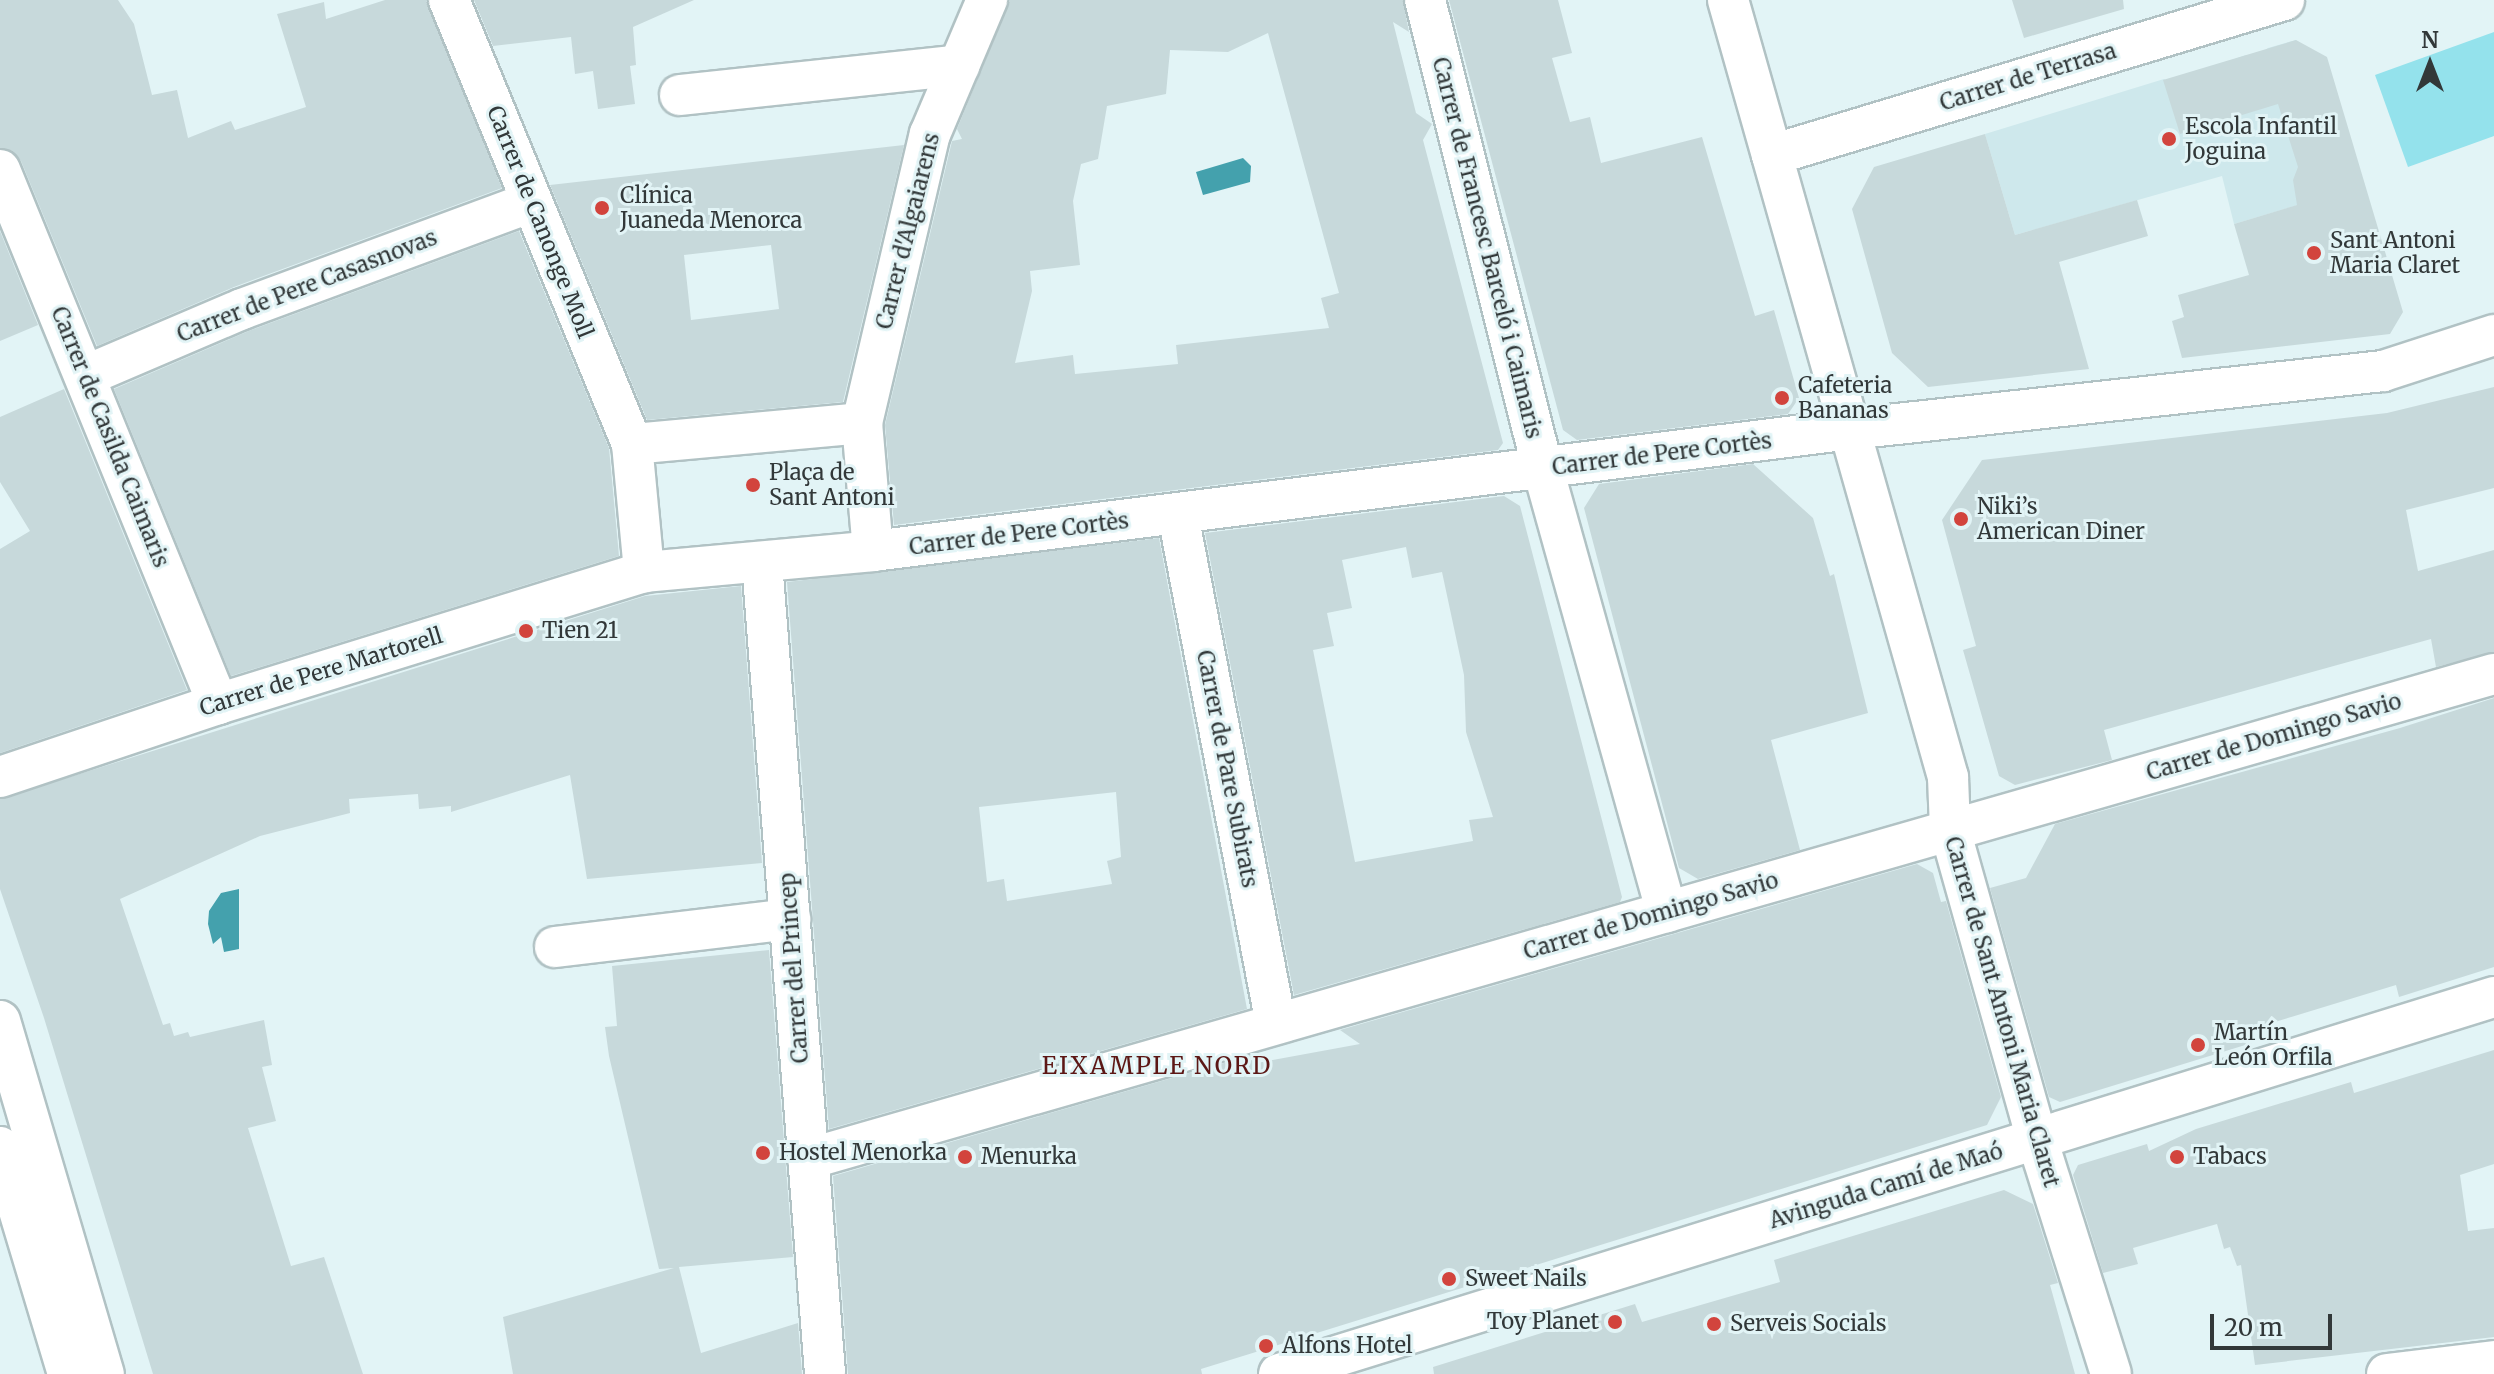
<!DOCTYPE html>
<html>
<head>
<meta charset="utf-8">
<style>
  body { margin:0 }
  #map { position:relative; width:2494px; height:1374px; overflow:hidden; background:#e2f4f6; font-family:Merriweather,serif }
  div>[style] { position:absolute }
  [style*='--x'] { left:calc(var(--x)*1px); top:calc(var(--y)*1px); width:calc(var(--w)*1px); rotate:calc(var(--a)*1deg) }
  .built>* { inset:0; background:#cee8ec }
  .green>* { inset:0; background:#94e2ec }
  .water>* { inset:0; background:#44a1ad }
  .building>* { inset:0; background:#c7d9db }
  .roads { filter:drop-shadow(2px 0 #b1c2c4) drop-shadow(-2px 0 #b1c2c4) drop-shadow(0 2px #b1c2c4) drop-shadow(0 -2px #b1c2c4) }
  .minor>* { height:40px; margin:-20px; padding:0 20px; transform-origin:20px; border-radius:20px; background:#fff }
  .dots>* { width:22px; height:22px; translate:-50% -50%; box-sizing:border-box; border:4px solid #e2f4f6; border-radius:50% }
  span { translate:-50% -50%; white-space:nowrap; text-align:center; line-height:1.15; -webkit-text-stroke:6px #e2f4f6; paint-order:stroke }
  .street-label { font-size:22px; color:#323839 }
  .poi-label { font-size:22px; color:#323839 }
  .left { translate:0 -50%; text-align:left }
  .right { translate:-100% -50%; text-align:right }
  .neighbourhood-label { font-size:24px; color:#5c1715; letter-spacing:2px }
  .north { position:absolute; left:2390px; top:24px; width:80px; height:80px; -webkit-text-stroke:6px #e2f4f6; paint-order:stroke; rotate:0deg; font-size:22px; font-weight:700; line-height:32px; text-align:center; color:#323839 }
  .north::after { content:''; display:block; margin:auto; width:28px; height:36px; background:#323839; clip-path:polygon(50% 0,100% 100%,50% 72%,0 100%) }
  .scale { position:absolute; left:2210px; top:1314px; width:122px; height:36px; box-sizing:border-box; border:4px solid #323839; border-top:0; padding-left:10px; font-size:24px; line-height:28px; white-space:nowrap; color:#323839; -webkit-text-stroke:6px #e2f4f6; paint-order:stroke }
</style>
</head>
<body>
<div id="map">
  <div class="built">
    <div style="clip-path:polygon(2296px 40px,2365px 185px,2234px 224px,2222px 176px,2015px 235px,1985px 134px,2164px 79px,2170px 82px,2246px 55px,2249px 64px,2268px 48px)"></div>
  </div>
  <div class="green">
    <div style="clip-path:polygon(2494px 32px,2494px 136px,2408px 167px,2375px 75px)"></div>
  </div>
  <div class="water">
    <div style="clip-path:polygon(1243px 158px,1251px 166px,1250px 182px,1203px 195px,1196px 172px)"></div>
    <div style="clip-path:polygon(239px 889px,239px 949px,224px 952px,221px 937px,213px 944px,208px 924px,209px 911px,221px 893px)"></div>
  </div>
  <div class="building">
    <div style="clip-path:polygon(0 0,118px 0,134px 24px,152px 95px,177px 90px,188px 138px,231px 121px,235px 130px,306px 107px,277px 14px,324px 2px,326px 19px,385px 0,426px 0,502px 188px,234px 287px,97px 346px,21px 161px,13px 151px,0 148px)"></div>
    <div style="clip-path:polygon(474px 0,694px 0,633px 27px,636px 65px,630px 66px,635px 104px,598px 109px,593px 71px,575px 74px,571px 37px,493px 46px)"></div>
    <div style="clip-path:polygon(evenodd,1010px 0,1403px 0,1409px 32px,1393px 22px,1416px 113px,1432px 124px,1423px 140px,1503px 443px,1498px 450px,894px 525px,885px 425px,952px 141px,962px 139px,957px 129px,1010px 0,1268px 33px,1339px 293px,1321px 298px,1329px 328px,1176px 345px,1178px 364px,1075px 374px,1073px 355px,1015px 363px,1032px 291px,1030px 271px,1080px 265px,1073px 201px,1081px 164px,1098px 159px,1107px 106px,1166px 94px,1170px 50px,1228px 52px,1268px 33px)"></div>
    <div style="clip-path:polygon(1449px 0,1558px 0,1572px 53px,1552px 58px,1570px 122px,1590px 117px,1601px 163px,1702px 137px,1755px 316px,1774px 310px,1799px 398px,1788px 414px,1577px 440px,1563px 430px)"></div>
    <div style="clip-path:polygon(2012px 0,2123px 0,2124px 9px,2024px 38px)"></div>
    <div style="clip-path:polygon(2296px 40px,2327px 57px,2403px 312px,2390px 334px,2182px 358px,2172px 321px,2184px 317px,2178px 295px,2249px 275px,2234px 224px,2297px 205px,2293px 180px,2298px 167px,2278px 104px,2180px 134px,2163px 80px)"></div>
    <div style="clip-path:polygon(1985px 134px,2015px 235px,2137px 200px,2148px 236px,2059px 262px,2089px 369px,1928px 387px,1892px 353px,1852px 209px,1874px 167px)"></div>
    <div style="clip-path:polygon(evenodd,904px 145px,843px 402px,647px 420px,550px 185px,904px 145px,771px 245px,779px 309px,691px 320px,684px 255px,771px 245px)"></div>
    <div style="clip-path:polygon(0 231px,38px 325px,0 341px)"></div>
    <div style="clip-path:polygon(519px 231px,609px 448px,619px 556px,231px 676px,114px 389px,251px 330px)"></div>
    <div style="clip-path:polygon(2494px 387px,2494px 488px,2406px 510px,2418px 571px,2494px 550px,2494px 652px,2436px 667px,2431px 639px,2104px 730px,2112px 760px,2015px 785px,1999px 776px,1963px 650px,1976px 646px,1942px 520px,1982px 460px,2387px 413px)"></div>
    <div style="clip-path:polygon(64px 389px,187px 690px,0 753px,0 549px,30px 531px,0 482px,0 417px)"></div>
    <div style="clip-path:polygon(1753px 464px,1813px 518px,1830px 576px,1834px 574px,1868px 713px,1771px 740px,1800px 850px,1698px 879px,1679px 868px,1584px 508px,1599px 484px)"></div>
    <div style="clip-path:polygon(evenodd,1504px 496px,1520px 506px,1622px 897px,1620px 902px,1294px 995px,1205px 533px,1504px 496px,1406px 547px,1412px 578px,1442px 572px,1464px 675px,1466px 732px,1493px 817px,1469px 820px,1473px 841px,1355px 862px,1313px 650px,1334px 646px,1327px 613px,1352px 608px,1342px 560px,1406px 547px)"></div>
    <div style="clip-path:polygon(evenodd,1159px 538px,1247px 1009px,829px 1129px,787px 582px,1159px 538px,1116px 792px,1121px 857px,1107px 861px,1112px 884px,1007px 901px,1004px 879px,987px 882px,979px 807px,1116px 792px)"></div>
    <div style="clip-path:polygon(741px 586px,762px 863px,587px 879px,570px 775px,451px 812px,451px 806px,419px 809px,418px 794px,349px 799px,350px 813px,260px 836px,120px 899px,163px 1025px,170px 1023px,174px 1036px,188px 1032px,190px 1037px,264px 1020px,272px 1065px,262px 1067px,276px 1121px,248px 1128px,291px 1266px,324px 1257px,363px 1374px,153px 1374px,44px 1018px,0 889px,0 799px,645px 596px)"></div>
    <div style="clip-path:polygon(2494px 698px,2494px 967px,2399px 997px,2396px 985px,2252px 1029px,2255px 1042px,2060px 1102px,2049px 1097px,1990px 888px,2026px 878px,2055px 824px,2400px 728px)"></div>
    <div style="clip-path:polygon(1917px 864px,1933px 873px,1941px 902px,1946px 901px,2001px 1097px,1987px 1125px,1201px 1369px,1202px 1374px,848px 1374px,833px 1176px,1255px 1054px,1257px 1063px,1360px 1044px,1340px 1030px)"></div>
    <div style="clip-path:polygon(769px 950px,793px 1257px,679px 1267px,701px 1353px,798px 1323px,802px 1374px,513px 1374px,503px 1317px,674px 1268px,659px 1269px,609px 1056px,605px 1027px,617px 1026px,612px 966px)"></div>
    <div style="clip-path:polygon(2494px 1050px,2494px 1164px,2460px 1175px,2468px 1231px,2494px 1228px,2494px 1337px,2255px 1365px,2241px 1265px,2237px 1266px,2230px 1247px,2224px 1249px,2217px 1224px,2133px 1248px,2138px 1264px,2103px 1273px,2073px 1175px,2078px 1165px,2147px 1144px,2149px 1151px,2196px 1129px,2351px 1082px,2354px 1093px)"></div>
    <div style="clip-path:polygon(2004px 1190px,2033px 1204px,2058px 1283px,2050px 1285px,2075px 1374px,1434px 1374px,1433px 1367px,1635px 1304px,1642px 1322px,1780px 1282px,1774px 1260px)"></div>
  </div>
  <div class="roads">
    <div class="minor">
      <div style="--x:449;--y:0;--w:480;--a:67.6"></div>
      <div style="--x:632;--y:444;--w:129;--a:84.6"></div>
      <div style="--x:1425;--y:0;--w:484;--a:75.9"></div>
      <div style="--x:1543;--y:469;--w:460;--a:74.4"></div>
      <div style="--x:1728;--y:0;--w:808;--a:74.19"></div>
      <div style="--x:1948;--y:777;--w:53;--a:87.8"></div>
      <div style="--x:1950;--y:830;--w:321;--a:74.3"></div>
      <div style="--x:2037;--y:1139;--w:246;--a:72.5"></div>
      <div style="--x:680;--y:95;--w:281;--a:-6.1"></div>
      <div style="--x:1772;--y:155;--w:535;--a:-16.84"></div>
      <div style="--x:0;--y:170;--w:577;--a:67.79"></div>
      <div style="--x:85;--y:376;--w:171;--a:-23.1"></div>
      <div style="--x:242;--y:309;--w:308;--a:-20.3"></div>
      <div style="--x:632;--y:444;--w:231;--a:-5.2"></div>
      <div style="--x:1178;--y:515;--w:518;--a:79.1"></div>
      <div style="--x:873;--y:551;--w:128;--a:-94.9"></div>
      <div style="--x:862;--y:423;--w:297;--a:-76.8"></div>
      <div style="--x:930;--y:134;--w:146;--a:-67"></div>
      <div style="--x:762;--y:562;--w:814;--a:85.56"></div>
      <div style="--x:0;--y:777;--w:230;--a:-18.5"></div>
      <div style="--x:218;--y:704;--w:446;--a:-17.2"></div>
      <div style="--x:644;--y:572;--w:230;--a:-5.2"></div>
      <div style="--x:873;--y:551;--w:986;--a:-7.11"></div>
      <div style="--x:1851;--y:429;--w:535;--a:-6.22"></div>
      <div style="--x:2383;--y:371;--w:117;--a:-18"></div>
      <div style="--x:555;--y:947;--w:237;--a:-6.8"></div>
      <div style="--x:0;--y:1021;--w:368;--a:73.6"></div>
      <div style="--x:0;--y:1147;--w:237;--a:73.3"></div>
      <div style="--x:808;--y:1159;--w:1754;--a:-16.05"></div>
      <div style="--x:1279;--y:1374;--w:1272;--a:-17.24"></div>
      <div style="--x:2387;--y:1374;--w:108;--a:-6.9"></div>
    </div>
  </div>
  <div class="dots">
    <div style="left:2169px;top:139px;background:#d2443d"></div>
    <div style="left:602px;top:208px;background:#d2443d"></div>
    <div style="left:2314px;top:253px;background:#d2443d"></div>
    <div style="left:1782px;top:398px;background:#d2443d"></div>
    <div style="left:753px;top:485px;background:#d2443d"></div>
    <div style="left:1961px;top:519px;background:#d2443d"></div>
    <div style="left:526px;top:631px;background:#d2443d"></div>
    <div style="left:2198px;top:1045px;background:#d2443d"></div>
    <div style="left:763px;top:1153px;background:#d2443d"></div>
    <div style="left:965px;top:1157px;background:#d2443d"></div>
    <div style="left:2177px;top:1157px;background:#d2443d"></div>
    <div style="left:1449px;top:1279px;background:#d2443d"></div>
    <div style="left:1615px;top:1322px;background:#d2443d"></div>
    <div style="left:1714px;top:1324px;background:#d2443d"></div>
    <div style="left:1266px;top:1346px;background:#d2443d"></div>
  </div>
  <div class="street-label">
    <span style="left:2028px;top:77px;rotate:-17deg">Carrer de Terrasa</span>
    <span style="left:540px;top:222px;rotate:68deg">Carrer de Canonge Moll</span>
    <span style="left:908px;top:231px;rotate:-76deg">Carrer d'Algaiarens</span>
    <span style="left:1487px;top:248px;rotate:76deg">Carrer de Francesc Barceló i Caimaris</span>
    <span style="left:307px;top:286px;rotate:-21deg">Carrer de Pere Casasnovas</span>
    <span style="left:110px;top:437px;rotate:68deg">Carrer de Casilda Caimaris</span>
    <span style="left:1662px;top:454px;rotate:-7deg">Carrer de Pere Cortès</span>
    <span style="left:1019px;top:534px;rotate:-7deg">Carrer de Pere Cortès</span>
    <span style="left:321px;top:672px;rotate:-17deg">Carrer de Pere Martorell</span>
    <span style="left:2274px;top:737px;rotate:-16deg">Carrer de Domingo Savio</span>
    <span style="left:1227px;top:769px;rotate:79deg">Carrer de Pare Subirats</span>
    <span style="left:1651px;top:916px;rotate:-16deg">Carrer de Domingo Savio</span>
    <span style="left:794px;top:968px;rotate:-94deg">Carrer del Princep</span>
    <span style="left:2002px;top:1012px;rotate:74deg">Carrer de Sant Antoni Maria Claret</span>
    <span style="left:1886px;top:1186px;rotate:-17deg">Avinguda Camí de Maó</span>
  </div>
  <div class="poi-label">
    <span class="left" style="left:2185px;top:139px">Escola Infantil<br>Joguina</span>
    <span class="left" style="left:620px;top:208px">Clínica<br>Juaneda Menorca</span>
    <span class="left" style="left:2330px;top:253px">Sant Antoni<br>Maria Claret</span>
    <span class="left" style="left:1798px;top:398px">Cafeteria<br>Bananas</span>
    <span class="left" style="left:769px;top:485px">Plaça de<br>Sant Antoni</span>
    <span class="left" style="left:1977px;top:519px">Niki’s<br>American Diner</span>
    <span class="left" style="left:542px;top:631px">Tien 21</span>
    <span class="left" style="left:2214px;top:1045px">Martín<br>León Orfila</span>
    <span class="left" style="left:779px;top:1153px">Hostel Menorka</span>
    <span class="left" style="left:981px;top:1157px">Menurka</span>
    <span class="left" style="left:2193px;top:1157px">Tabacs</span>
    <span class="left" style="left:1465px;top:1279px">Sweet Nails</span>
    <span class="right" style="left:1599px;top:1322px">Toy Planet</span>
    <span class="left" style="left:1730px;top:1324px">Serveis Socials</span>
    <span class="left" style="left:1282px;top:1346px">Alfons Hotel</span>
  </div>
  <div class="neighbourhood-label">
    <span style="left:1157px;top:1066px">EIXAMPLE NORD</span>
  </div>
  <div class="north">N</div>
  <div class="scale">20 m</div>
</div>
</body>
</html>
